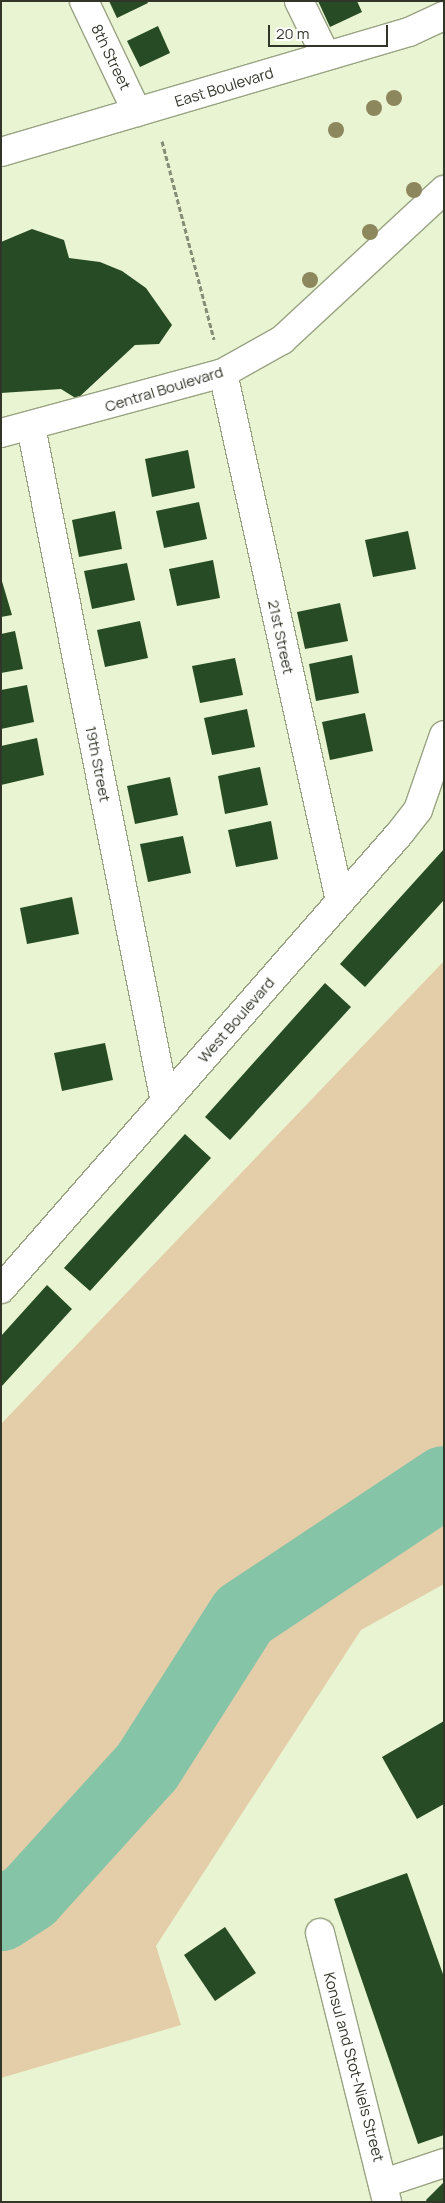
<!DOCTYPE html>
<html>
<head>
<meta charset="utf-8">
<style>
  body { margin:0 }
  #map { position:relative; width:445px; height:2203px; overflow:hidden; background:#e9f5d2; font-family:Manrope,sans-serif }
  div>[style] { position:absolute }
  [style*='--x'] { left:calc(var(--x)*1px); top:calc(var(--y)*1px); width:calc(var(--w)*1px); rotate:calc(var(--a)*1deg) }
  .green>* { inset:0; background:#e4ceaa }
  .river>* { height:72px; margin:-36px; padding:0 36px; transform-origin:36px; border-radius:36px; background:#85c4a7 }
  .building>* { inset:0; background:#274c25 }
  .path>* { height:3px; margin-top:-1.5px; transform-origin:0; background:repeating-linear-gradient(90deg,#868d76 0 5px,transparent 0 7.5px) }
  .roads { filter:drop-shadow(1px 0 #99a383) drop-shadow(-1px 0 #99a383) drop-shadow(0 1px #99a383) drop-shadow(0 -1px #99a383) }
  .minor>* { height:28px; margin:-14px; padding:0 14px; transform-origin:14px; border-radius:14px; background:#fff }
  .trees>* { width:16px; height:16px; margin:-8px; border-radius:50%; background:#8d875e }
  span { translate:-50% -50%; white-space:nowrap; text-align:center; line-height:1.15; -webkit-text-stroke:5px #fff; paint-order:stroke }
  .street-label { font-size:15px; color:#323629 }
  .frame { position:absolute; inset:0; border:2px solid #323629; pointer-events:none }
  .scale { position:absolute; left:268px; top:25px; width:120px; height:22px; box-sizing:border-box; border:2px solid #323629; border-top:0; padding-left:6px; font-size:15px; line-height:18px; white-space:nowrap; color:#323629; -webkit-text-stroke:4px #fff; paint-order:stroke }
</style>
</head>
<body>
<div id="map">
  <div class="green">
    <div style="clip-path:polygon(444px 961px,444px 1584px,361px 1630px,156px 1946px,181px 2025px,1px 2078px,1px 1424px)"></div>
  </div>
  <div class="river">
    <div style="--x:1;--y:1915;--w:35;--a:-33"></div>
    <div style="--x:30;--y:1896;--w:174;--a:-47.8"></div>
    <div style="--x:147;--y:1767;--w:180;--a:-57.5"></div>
    <div style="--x:244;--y:1615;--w:240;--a:-33.6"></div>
  </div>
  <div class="building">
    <div style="clip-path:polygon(109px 1px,147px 1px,148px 3px,117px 18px)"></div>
    <div style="clip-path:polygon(318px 1px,357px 1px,362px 12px,330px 27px)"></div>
    <div style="clip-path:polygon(158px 26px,170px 53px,140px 67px,127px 41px)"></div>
    <div style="clip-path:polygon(32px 229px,64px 240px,69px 258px,100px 262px,122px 271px,146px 288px,172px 325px,159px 344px,135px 345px,77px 399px,61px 389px,1px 393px,1px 242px)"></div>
    <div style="clip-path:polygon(188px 450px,195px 488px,152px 497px,145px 459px)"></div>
    <div style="clip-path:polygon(199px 502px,207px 539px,164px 548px,156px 511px)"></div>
    <div style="clip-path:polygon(115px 511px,122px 549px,79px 557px,72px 520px)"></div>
    <div style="clip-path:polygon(408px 531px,416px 569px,373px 577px,365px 540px)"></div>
    <div style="clip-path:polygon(213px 560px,220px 598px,177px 606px,169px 569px)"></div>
    <div style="clip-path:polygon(127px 563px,135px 600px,92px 609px,84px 571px)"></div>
    <div style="clip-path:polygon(1px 578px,12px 615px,1px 617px)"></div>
    <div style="clip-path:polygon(340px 603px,348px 641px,305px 649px,297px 612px)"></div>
    <div style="clip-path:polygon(140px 621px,148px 658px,105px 667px,97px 630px)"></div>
    <div style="clip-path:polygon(15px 631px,23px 669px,1px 673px,1px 634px)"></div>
    <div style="clip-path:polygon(352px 655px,359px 693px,316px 701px,309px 664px)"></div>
    <div style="clip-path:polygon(235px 658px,243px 695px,200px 703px,192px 666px)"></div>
    <div style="clip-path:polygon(27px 685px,34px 722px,1px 729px,1px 690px)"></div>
    <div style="clip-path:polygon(247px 709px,255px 747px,212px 755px,204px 718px)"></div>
    <div style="clip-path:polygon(365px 713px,373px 751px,330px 760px,322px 722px)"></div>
    <div style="clip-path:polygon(37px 738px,44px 775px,1px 785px,1px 746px)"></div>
    <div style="clip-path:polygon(260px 767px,268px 805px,225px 814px,218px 776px)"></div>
    <div style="clip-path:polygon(170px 777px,178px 815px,135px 824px,127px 786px)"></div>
    <div style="clip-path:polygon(271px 821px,278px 859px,236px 867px,228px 830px)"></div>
    <div style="clip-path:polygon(183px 836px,191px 873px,148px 882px,140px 844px)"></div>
    <div style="clip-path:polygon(444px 849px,444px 900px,365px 987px,340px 964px)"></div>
    <div style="clip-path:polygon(72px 897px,79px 934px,27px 944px,20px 908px)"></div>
    <div style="clip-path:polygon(325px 983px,351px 1007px,230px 1140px,205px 1117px)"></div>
    <div style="clip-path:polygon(105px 1043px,113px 1080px,62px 1091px,54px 1053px)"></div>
    <div style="clip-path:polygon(185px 1134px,211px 1158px,90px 1291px,64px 1268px)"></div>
    <div style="clip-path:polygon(47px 1285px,72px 1309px,1px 1387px,1px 1336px)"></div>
    <div style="clip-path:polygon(444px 1721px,444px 1804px,417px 1819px,382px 1757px)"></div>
    <div style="clip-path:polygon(407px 1873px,444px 1977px,444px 2135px,418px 2144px,334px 1899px)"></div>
    <div style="clip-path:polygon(225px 1927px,256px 1973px,215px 2001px,184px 1955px)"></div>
    <div style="clip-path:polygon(444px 2182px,444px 2202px,427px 2202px,426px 2200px)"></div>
  </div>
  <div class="path">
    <div style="--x:162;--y:141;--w:205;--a:75.3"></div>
  </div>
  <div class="roads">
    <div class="minor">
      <div style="--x:84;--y:1;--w:123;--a:64.5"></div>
      <div style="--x:299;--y:1;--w:61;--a:63.9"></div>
      <div style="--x:1;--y:152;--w:425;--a:-16.4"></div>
      <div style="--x:409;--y:32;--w:38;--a:-25"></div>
      <div style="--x:223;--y:373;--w:541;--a:77.51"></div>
      <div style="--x:31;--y:427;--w:688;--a:78.77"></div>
      <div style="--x:1;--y:433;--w:230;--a:-15.1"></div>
      <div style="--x:223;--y:373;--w:68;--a:-29.2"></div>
      <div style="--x:282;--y:340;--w:221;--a:-42.8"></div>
      <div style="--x:1;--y:1289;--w:606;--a:-48.81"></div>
      <div style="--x:400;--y:833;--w:29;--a:-52"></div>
      <div style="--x:418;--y:810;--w:79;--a:-70.9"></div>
      <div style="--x:320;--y:1933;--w:277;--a:76"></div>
      <div style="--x:384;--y:2183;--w:63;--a:-18.4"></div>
    </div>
  </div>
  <div class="trees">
    <div style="left:394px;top:98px"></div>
    <div style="left:374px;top:108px"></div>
    <div style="left:336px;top:130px"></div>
    <div style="left:414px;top:190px"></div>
    <div style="left:370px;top:232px"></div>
    <div style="left:310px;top:280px"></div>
  </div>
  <div class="street-label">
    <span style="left:111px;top:57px;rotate:64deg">8th Street</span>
    <span style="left:224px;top:87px;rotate:-17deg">East Boulevard</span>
    <span style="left:164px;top:389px;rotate:-17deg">Central Boulevard</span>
    <span style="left:281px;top:637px;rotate:78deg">21st Street</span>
    <span style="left:98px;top:764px;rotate:79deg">19th Street</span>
    <span style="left:236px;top:1020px;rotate:-49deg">West Boulevard</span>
    <span style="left:354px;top:2067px;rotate:75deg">Konsul and Stot-Niels Street</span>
  </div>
  <div class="frame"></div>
  <div class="scale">20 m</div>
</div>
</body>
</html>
